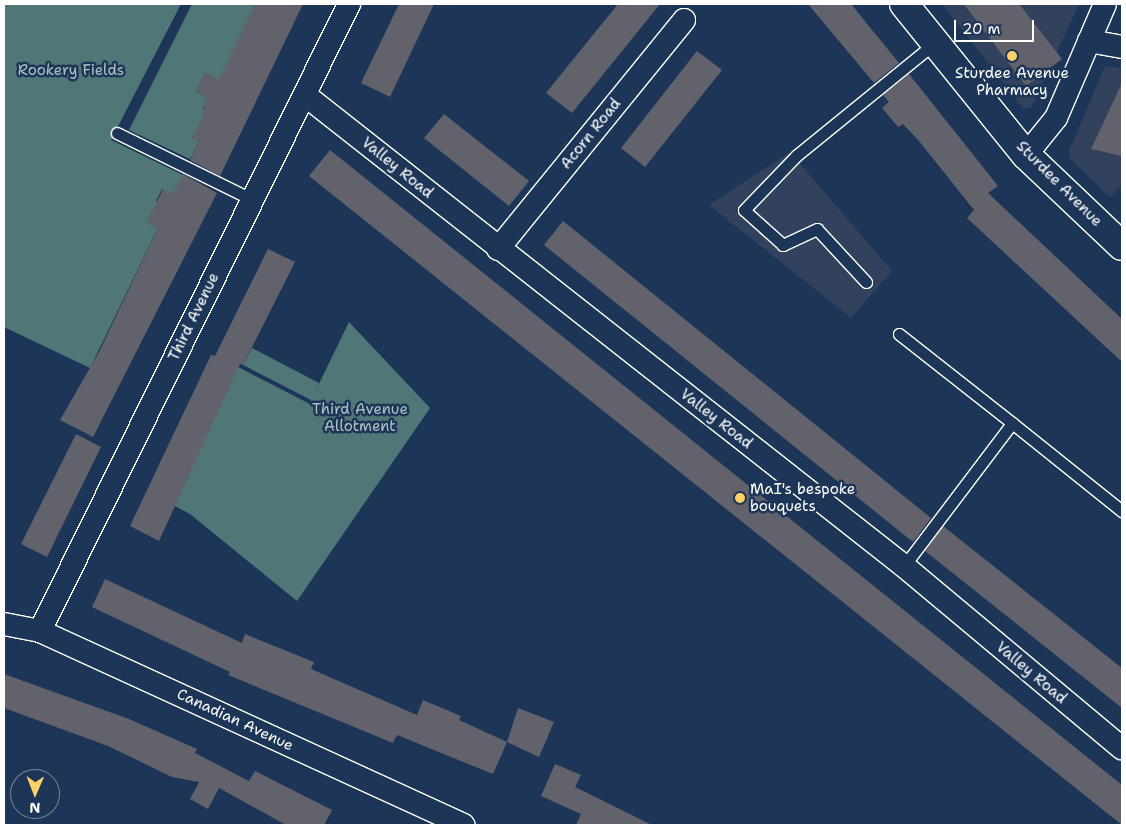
<!DOCTYPE html>
<html>
<head>
<meta charset="utf-8">
<style>
  body { margin:0 }
  #map { position:relative; width:1126px; height:829px; overflow:hidden; background:#1d3557; font-family:"Shantell Sans",sans-serif }
  div>[style] { position:absolute }
  [style*='--x'] { left:calc(var(--x)*1px); top:calc(var(--y)*1px); width:calc(var(--w)*1px); rotate:calc(var(--a)*1deg) }
  .built>* { inset:0; background:#32425d }
  .green>* { inset:0; background:#517678 }
  .building>* { inset:0; background:#62626c }
  .roads { filter:drop-shadow(1px 0 #fff) drop-shadow(-1px 0 #fff) drop-shadow(0 1px #fff) drop-shadow(0 -1px #fff) }
  .service>* { height:11px; margin:-5.5px; padding:0 5.5px; transform-origin:5.5px; border-radius:5.5px; background:#1d3557 }
  .minor>* { height:22px; margin:-11px; padding:0 11px; transform-origin:11px; border-radius:11px; background:#1d3557 }
  .tertiary>* { height:28px; margin:-14px; padding:0 14px; transform-origin:14px; border-radius:14px; background:#1d3557 }
  .dots>* { width:14px; height:14px; translate:-50% -50%; box-sizing:border-box; border:2px solid #1d3557; border-radius:50% }
  span { translate:-50% -50%; white-space:nowrap; text-align:center; line-height:1.15; -webkit-text-stroke:5px #1d3557; paint-order:stroke }
  .park-label { font-size:15px; color:#b1c1c2 }
  .poi-label { font-size:15px; color:#fff }
  .left { translate:0 -50%; text-align:left }
  .street-label { font-size:15px; color:#fff }
  .frame { position:absolute; inset:0; border:5px solid #fff; pointer-events:none }
  .north { position:absolute; left:10px; top:769px; width:50px; height:50px; box-sizing:border-box; background:#1d3557; border:1px solid #77869a; border-radius:50%; rotate:181deg; font-size:14px; font-weight:700; line-height:20px; text-align:center; color:#fff }
  .north::after { content:''; display:block; margin:auto; width:18px; height:22px; background:#ffd166; clip-path:polygon(50% 0,100% 100%,50% 72%,0 100%) }
  .scale { position:absolute; left:954px; top:20px; width:80px; height:22px; box-sizing:border-box; border:2px solid #fff; border-top:0; padding-left:6px; font-size:15px; line-height:18px; white-space:nowrap; color:#fff; -webkit-text-stroke:4px #1d3557; paint-order:stroke }
</style>
</head>
<body>
<div id="map">
  <div class="built">
    <div style="clip-path:polygon(942px 4px,1079px 4px,1031px 108px,1023px 108px)"></div>
    <div style="clip-path:polygon(1105px 66px,1122px 68px,1122px 185px,1110px 197px,1070px 159px,1069px 151px)"></div>
    <div style="clip-path:polygon(790px 152px,892px 271px,851px 318px,709px 205px)"></div>
  </div>
  <div class="green">
    <div style="clip-path:polygon(4px 4px,181px 4px,111px 140px,185px 176px,175px 195px,162px 189px,156px 201px,168px 208px,152px 212px,147px 222px,158px 228px,90px 368px,4px 327px)"></div>
    <div style="clip-path:polygon(192px 4px,255px 4px,228px 84px,205px 73px,196px 92px,207px 97px,202px 108px,213px 113px,192px 137px,199px 141px,190px 159px,129px 130px)"></div>
    <div style="clip-path:polygon(349px 322px,430px 408px,297px 601px,190px 514px,173px 505px,238px 367px,310px 404px,311px 400px,243px 365px,252px 348px,319px 383px,315px 392px)"></div>
  </div>
  <div class="building">
    <div style="clip-path:polygon(255px 4px,303px 4px,220px 176px,190px 160px,199px 141px,192px 138px,206px 109px,202px 108px,207px 97px,196px 92px,205px 73px,219px 79px)"></div>
    <div style="clip-path:polygon(399px 4px,434px 4px,390px 97px,361px 83px)"></div>
    <div style="clip-path:polygon(618px 4px,660px 4px,572px 113px,546px 93px)"></div>
    <div style="clip-path:polygon(808px 4px,851px 4px,899px 63px,874px 83px)"></div>
    <div style="clip-path:polygon(964px 4px,1019px 4px,1062px 59px,1026px 86px)"></div>
    <div style="clip-path:polygon(697px 51px,722px 70px,645px 167px,621px 148px)"></div>
    <div style="clip-path:polygon(909px 74px,998px 186px,988px 193px,1122px 319px,1122px 362px,967px 218px,974px 210px,919px 141px,903px 124px,898px 127px,882px 108px,889px 102px,883px 95px)"></div>
    <div style="clip-path:polygon(1122px 83px,1122px 156px,1091px 149px)"></div>
    <div style="clip-path:polygon(444px 114px,529px 181px,509px 206px,424px 138px)"></div>
    <div style="clip-path:polygon(330px 150px,1122px 785px,1122px 825px,309px 176px)"></div>
    <div style="clip-path:polygon(183px 174px,217px 193px,93px 437px,60px 420px,99px 352px,158px 228px,147px 222px,163px 189px,173px 194px)"></div>
    <div style="clip-path:polygon(563px 221px,931px 518px,913px 542px,544px 245px)"></div>
    <div style="clip-path:polygon(268px 249px,295px 262px,243px 365px,240px 364px,159px 541px,130px 526px,211px 355px,215px 356px)"></div>
    <div style="clip-path:polygon(76px 434px,101px 447px,47px 557px,21px 544px)"></div>
    <div style="clip-path:polygon(943px 526px,1122px 668px,1122px 708px,925px 551px)"></div>
    <div style="clip-path:polygon(105px 579px,242px 643px,245px 634px,314px 662px,311px 669px,417px 715px,423px 700px,461px 716px,459px 720px,507px 742px,493px 774px,397px 735px,393px 743px,228px 675px,230px 672px,92px 607px)"></div>
    <div style="clip-path:polygon(4px 674px,129px 719px,197px 749px,195px 753px,249px 781px,255px 771px,332px 810px,324px 825px,286px 825px,219px 788px,208px 809px,190px 799px,199px 782px,172px 777px,108px 746px,4px 708px)"></div>
    <div style="clip-path:polygon(518px 708px,554px 722px,539px 757px,507px 742px)"></div>
    <div style="clip-path:polygon(555px 764px,581px 775px,575px 787px,652px 825px,576px 825px,581px 814px,541px 796px)"></div>
  </div>
  <div class="roads">
    <div class="service">
      <div style="--x:117;--y:133;--w:149;--a:26.2"></div>
      <div style="--x:866;--y:282;--w:72;--a:-132.8"></div>
      <div style="--x:817;--y:229;--w:38;--a:155"></div>
      <div style="--x:783;--y:245;--w:52;--a:-138.1"></div>
      <div style="--x:744;--y:210;--w:76;--a:-46.1"></div>
      <div style="--x:797;--y:155;--w:178;--a:-39.1"></div>
      <div style="--x:899;--y:334;--w:144;--a:38.2"></div>
      <div style="--x:904;--y:566;--w:179;--a:-52.9"></div>
      <div style="--x:1012;--y:423;--w:141;--a:38.7"></div>
    </div>
    <div class="minor">
      <div style="--x:1089;--y:41;--w:34;--a:10"></div>
      <div style="--x:305;--y:95;--w:762;--a:38.18"></div>
      <div style="--x:904;--y:566;--w:284;--a:39.9"></div>
      <div style="--x:1026;--y:155;--w:48;--a:-51"></div>
      <div style="--x:1056;--y:118;--w:124;--a:-66.7"></div>
      <div style="--x:498;--y:249;--w:295;--a:-50.9"></div>
      <div style="--x:4;--y:624;--w:37;--a:11"></div>
      <div style="--x:40;--y:631;--w:466;--a:24.6"></div>
      <div style="--x:40;--y:631;--w:699;--a:-63.76"></div>
    </div>
    <div class="tertiary">
      <div style="--x:904;--y:4;--w:194;--a:51.1"></div>
      <div style="--x:1026;--y:155;--w:132;--a:43.5"></div>
    </div>
  </div>
  <div class="dots">
    <div style="left:1012px;top:56px;background:#ffd166"></div>
    <div style="left:740px;top:498px;background:#ffd166"></div>
  </div>
  <div class="park-label">
    <span style="left:71px;top:71px">Rookery Fields</span>
    <span style="left:360px;top:418px">Third Avenue<br>Allotment</span>
  </div>
  <div class="poi-label">
    <span style="left:1012px;top:82px">Sturdee Avenue<br>Pharmacy</span>
    <span class="left" style="left:750px;top:498px">MaI's bespoke<br>bouquets</span>
  </div>
  <div class="street-label">
    <span style="left:591px;top:134px;rotate:-51deg">Acorn Road</span>
    <span style="left:397px;top:168px;rotate:39deg">Valley Road</span>
    <span style="left:1059px;top:184px;rotate:45deg">Sturdee Avenue</span>
    <span style="left:194px;top:317px;rotate:-64deg">Third Avenue</span>
    <span style="left:716px;top:419px;rotate:38deg">Valley Road</span>
    <span style="left:1031px;top:673px;rotate:40deg">Valley Road</span>
    <span style="left:235px;top:720px;rotate:25deg">Canadian Avenue</span>
  </div>
  <div class="frame"></div>
  <div class="north">N</div>
  <div class="scale">20 m</div>
</div>
</body>
</html>
